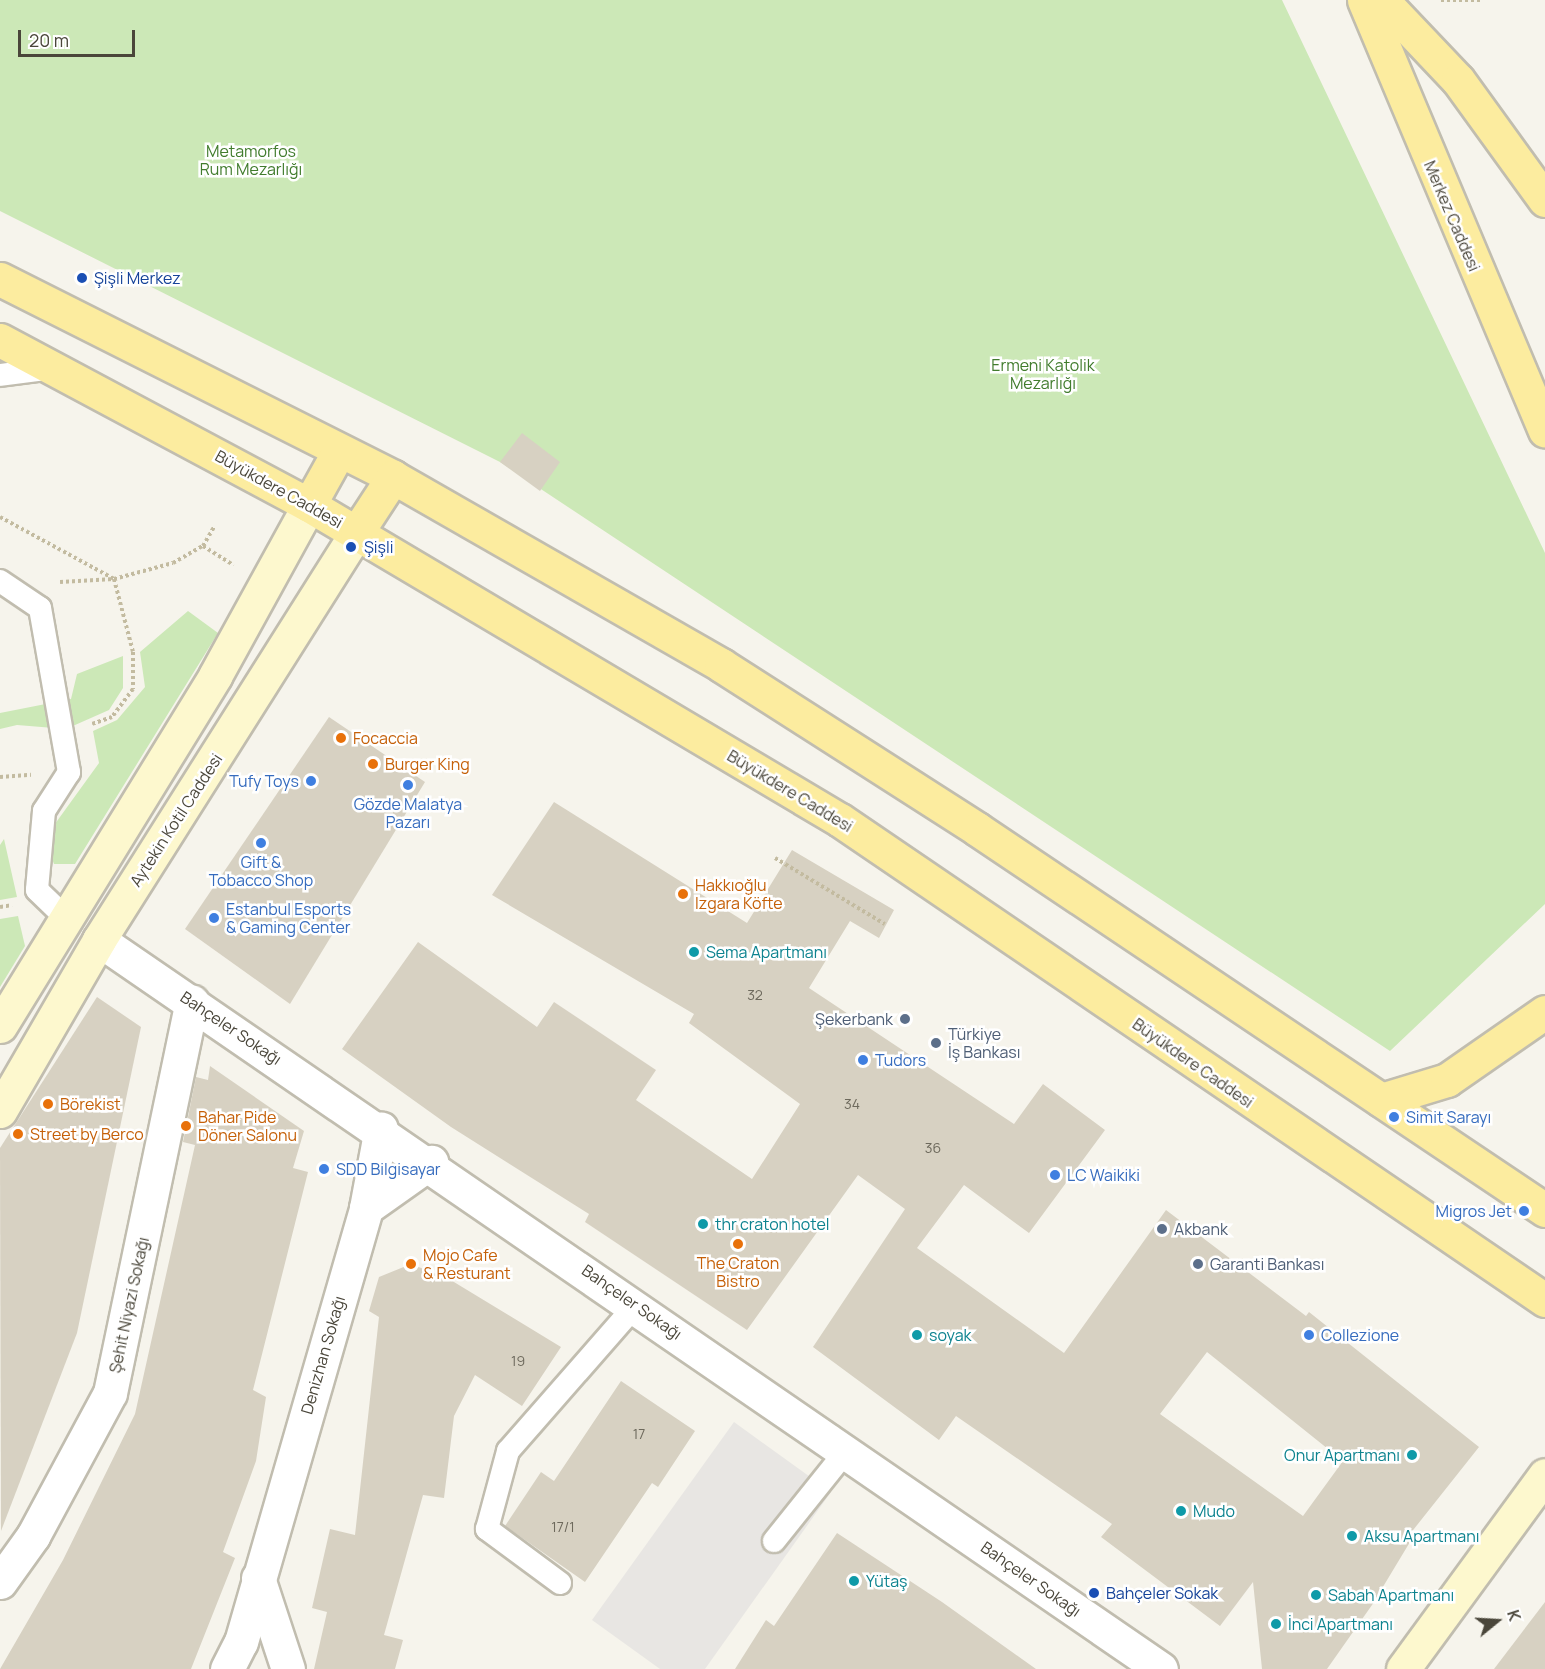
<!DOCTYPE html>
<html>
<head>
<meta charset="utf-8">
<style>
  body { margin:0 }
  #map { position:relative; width:1545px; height:1669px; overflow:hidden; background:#f6f4ec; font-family:Manrope,sans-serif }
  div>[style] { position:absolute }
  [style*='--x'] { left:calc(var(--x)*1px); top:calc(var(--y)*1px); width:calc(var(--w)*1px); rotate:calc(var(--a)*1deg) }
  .green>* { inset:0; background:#cce8b7 }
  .parking>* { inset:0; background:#e8e6e3 }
  .building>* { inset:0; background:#d7d1c2 }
  .path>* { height:4px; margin-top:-2px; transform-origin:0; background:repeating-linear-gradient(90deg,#c3bba0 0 3px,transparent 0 6px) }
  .roads { filter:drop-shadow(2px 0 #c1bdaf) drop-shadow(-2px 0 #c1bdaf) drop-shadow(0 2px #c1bdaf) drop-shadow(0 -2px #c1bdaf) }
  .service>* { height:22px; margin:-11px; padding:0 11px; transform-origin:11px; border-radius:11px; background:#fff }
  .minor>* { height:33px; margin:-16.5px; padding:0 16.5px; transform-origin:16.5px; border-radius:16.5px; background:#fff }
  .secondary>* { height:33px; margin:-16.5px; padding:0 16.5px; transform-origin:16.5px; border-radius:16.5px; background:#fdf8ce }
  .primary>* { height:33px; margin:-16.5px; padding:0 16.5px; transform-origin:16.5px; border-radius:16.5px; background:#fcec9f }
  .dots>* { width:16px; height:16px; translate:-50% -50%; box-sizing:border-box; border:3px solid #fff; border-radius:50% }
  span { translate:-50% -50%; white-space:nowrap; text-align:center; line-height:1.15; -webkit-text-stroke:5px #fff; paint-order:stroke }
  .number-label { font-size:14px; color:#6d695c }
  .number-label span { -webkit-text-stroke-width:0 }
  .park-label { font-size:16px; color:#417c2d }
  .street-label { font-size:16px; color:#4a463a }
  .transit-label { font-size:16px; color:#164399 }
  .left { translate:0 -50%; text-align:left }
  .food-label { font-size:16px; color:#c56008 }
  .shop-label { font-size:16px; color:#366cbe }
  .right { translate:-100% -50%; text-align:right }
  .culture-label { font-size:16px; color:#0d838f }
  .service-label { font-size:16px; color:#4e5e75 }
  .north { position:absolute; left:1467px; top:1591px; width:60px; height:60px; -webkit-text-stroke:4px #fff; paint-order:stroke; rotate:72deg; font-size:16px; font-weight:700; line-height:24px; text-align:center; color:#4a463a }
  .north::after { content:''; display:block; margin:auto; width:21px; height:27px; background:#4a463a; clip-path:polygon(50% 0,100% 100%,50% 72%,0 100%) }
  .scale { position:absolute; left:18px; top:30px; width:117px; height:27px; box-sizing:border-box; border:3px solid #4a463a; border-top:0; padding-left:8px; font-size:18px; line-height:21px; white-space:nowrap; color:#4a463a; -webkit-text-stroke:4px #fff; paint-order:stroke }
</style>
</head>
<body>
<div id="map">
  <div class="green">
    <div style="clip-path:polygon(0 0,1282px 0,1545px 553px,1545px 904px,1390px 1051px,500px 462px,0 211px)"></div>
    <div style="clip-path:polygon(188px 611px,218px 633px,75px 864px,54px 864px,48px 848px,52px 828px,99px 763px,93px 731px,117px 720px,145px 687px,140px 652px)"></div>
    <div style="clip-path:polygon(123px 656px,123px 688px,109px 710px,66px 729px,17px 725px,0 729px,0 713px,71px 699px,77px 674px)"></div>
    <div style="clip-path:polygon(4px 839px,17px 897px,0 900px,0 845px)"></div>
    <div style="clip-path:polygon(18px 916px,25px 946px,0 987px,0 919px)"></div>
  </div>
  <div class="parking">
    <div style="clip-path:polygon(734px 1422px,831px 1492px,705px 1669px,660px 1669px,592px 1620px)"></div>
  </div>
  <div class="building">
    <div style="clip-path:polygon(522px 433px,560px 462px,540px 491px,500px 462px)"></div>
    <div style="clip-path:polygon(329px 717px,425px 782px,290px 1004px,185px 929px)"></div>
    <div style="clip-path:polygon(evenodd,554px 802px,747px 923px,792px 850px,894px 910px,879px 938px,850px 921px,809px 988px,1014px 1124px,1043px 1084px,1105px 1130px,1029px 1233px,964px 1185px,917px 1248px,1064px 1353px,1166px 1210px,1306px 1316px,1309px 1312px,1479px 1447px,1406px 1539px,1410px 1542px,1372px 1605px,1327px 1669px,1262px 1669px,1253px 1582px,1220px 1626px,1101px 1537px,1112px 1524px,956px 1416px,939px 1440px,813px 1347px,905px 1209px,858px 1175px,747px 1330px,585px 1222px,589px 1214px,451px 1127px,342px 1049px,418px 942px,537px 1027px,554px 1002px,656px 1070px,636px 1100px,752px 1179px,800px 1104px,689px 1023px,694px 1014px,492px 895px,554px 802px,1207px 1352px,1343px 1461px,1303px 1516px,1160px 1414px,1207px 1352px)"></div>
    <div style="clip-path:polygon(97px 997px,141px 1027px,77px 1333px,1px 1531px,0 1148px)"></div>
    <div style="clip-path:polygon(210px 1066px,304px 1131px,293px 1168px,308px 1172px,253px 1390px,266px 1397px,256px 1461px,223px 1552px,235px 1558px,191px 1669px,0 1669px,63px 1560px,135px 1414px,195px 1145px,183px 1142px,196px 1077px,208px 1080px)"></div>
    <div style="clip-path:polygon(411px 1264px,449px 1279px,561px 1347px,522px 1406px,475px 1375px,454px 1416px,444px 1498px,423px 1495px,384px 1635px,403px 1640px,395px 1669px,314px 1669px,327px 1612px,312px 1608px,330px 1529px,355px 1535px,379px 1317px,369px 1311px,379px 1277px)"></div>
    <div style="clip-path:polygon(621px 1381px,695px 1431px,658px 1487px,652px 1483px,585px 1582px,505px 1526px,541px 1472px,554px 1481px)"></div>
    <div style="clip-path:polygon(837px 1533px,942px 1602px,1036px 1669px,735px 1669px,766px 1620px,774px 1626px)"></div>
    <div style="clip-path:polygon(1545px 1602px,1545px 1669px,1494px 1669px)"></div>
  </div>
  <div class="path">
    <div style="--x:1441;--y:0;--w:40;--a:0"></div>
    <div style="--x:0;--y:517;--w:130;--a:28.5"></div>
    <div style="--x:114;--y:579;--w:61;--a:-15.2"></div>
    <div style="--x:173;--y:563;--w:34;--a:-30"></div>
    <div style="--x:203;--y:546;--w:22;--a:-60"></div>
    <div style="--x:203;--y:546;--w:36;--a:32"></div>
    <div style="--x:60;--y:582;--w:54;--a:-3.2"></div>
    <div style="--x:114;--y:579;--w:75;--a:75.4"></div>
    <div style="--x:133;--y:652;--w:37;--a:90"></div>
    <div style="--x:133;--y:689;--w:35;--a:127"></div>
    <div style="--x:112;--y:717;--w:21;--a:161"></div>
    <div style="--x:0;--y:777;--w:31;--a:-4"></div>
    <div style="--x:775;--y:858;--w:128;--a:31"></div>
    <div style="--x:0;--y:907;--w:12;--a:-9"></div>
  </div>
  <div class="roads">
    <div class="service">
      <div style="--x:0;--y:375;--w:54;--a:-7.4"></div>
      <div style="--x:0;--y:581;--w:48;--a:34"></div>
      <div style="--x:40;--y:608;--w:167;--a:80"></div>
      <div style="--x:69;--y:772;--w:46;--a:122.7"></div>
      <div style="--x:44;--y:811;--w:79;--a:95.1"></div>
      <div style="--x:37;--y:890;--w:40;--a:44"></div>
      <div style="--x:774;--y:1541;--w:117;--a:-51.3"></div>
      <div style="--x:560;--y:1583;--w:91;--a:-143.5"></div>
      <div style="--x:487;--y:1529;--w:81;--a:-74.9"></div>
      <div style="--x:508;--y:1451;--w:194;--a:-48.8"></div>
    </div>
    <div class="minor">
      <div style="--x:99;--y:940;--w:1288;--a:34.47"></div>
      <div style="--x:366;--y:1208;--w:80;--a:-35.3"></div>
      <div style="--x:258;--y:1578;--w:96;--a:71.8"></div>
      <div style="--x:0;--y:1582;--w:57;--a:-54.3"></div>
      <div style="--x:33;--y:1536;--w:162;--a:-61.7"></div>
      <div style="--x:110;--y:1393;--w:400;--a:-78.2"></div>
      <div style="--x:227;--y:1669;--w:30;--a:-63"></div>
      <div style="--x:241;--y:1642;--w:452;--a:-73.9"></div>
      <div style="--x:366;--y:1208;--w:81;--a:-79.4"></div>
    </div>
    <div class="secondary">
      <div style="--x:0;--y:1026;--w:411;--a:-58.4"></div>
      <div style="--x:215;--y:676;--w:195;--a:-61.2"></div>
      <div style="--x:0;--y:1111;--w:198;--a:-59.9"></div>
      <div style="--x:99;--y:940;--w:483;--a:-57.7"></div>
      <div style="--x:1403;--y:1669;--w:240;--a:-53.8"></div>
    </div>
    <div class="primary">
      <div style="--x:1364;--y:0;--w:467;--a:67.2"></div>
      <div style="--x:1382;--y:0;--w:110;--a:46.5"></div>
      <div style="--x:1458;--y:80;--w:148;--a:54.1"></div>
      <div style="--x:0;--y:279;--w:440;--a:26.7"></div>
      <div style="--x:393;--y:477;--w:378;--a:29.8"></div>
      <div style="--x:721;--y:665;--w:304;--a:32.6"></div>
      <div style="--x:977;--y:829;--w:684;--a:33.85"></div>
      <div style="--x:0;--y:340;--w:350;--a:28.1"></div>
      <div style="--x:309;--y:505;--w:617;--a:30.68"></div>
      <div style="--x:840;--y:820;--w:853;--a:34.25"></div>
      <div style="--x:309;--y:505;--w:62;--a:-60.9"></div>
      <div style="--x:357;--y:532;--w:66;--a:-56.8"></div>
      <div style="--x:1381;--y:1100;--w:69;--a:-16.9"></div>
      <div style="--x:1447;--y:1080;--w:119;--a:-34.8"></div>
    </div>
  </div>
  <div class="dots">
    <div style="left:82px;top:278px;background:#1a4fb4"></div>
    <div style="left:351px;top:547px;background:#1a4fb4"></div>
    <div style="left:341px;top:738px;background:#e8710a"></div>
    <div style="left:373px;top:764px;background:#e8710a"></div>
    <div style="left:311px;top:781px;background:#3f7fe0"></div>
    <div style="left:408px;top:785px;background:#3f7fe0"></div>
    <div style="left:261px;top:843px;background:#3f7fe0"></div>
    <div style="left:683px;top:894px;background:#e8710a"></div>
    <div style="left:214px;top:918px;background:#3f7fe0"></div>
    <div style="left:694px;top:952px;background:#0f9aa8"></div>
    <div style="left:905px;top:1019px;background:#5c6f8a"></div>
    <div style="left:936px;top:1043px;background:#5c6f8a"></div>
    <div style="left:863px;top:1060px;background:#3f7fe0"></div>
    <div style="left:48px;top:1104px;background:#e8710a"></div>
    <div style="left:1394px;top:1117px;background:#3f7fe0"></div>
    <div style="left:186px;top:1126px;background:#e8710a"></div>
    <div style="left:18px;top:1134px;background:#e8710a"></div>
    <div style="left:324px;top:1169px;background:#3f7fe0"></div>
    <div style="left:1055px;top:1175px;background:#3f7fe0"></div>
    <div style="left:1524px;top:1211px;background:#3f7fe0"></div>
    <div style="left:703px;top:1224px;background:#0f9aa8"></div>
    <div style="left:1162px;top:1229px;background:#5c6f8a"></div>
    <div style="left:738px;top:1244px;background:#e8710a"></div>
    <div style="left:411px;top:1264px;background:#e8710a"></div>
    <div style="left:1198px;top:1264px;background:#5c6f8a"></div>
    <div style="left:917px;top:1335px;background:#0f9aa8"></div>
    <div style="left:1309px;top:1335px;background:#3f7fe0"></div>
    <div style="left:1412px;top:1455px;background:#0f9aa8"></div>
    <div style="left:1181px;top:1511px;background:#0f9aa8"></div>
    <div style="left:1352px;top:1536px;background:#0f9aa8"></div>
    <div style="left:854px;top:1581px;background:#0f9aa8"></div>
    <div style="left:1094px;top:1593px;background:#1a4fb4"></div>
    <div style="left:1316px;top:1595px;background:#0f9aa8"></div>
    <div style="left:1276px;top:1624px;background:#0f9aa8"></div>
  </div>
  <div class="number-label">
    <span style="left:755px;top:995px">32</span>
    <span style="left:852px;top:1104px">34</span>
    <span style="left:933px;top:1148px">36</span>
    <span style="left:518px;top:1361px">19</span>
    <span style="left:639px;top:1434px">17</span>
    <span style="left:563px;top:1527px">17/1</span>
  </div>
  <div class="park-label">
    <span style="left:251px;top:160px">Metamorfos<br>Rum Mezarlığı</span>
    <span style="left:1043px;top:374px">Ermeni Katolik<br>Mezarlığı</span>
  </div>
  <div class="street-label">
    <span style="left:1452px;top:216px;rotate:67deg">Merkez Caddesi</span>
    <span style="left:279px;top:489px;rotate:29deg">Büyükdere Caddesi</span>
    <span style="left:790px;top:791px;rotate:31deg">Büyükdere Caddesi</span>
    <span style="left:176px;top:820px;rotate:-57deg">Aytekin Kotil Caddesi</span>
    <span style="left:231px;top:1028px;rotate:34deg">Bahçeler Sokağı</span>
    <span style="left:1193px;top:1063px;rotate:35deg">Büyükdere Caddesi</span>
    <span style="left:632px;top:1302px;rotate:35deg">Bahçeler Sokağı</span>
    <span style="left:129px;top:1305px;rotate:-78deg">Şehit Niyazi Sokağı</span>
    <span style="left:323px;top:1355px;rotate:-74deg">Denizhan Sokağı</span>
    <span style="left:1031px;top:1579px;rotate:35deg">Bahçeler Sokağı</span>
  </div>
  <div class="transit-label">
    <span class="left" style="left:94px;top:278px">Şişli Merkez</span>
    <span class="left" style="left:364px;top:547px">Şişli</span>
    <span class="left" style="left:1106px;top:1593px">Bahçeler Sokak</span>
  </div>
  <div class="food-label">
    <span class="left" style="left:353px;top:738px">Focaccia</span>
    <span class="left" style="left:385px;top:764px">Burger King</span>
    <span class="left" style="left:695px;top:894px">Hakkıoğlu<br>Izgara Köfte</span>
    <span class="left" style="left:60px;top:1104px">Börekist</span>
    <span class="left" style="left:198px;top:1126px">Bahar Pide<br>Döner Salonu</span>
    <span class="left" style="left:30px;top:1134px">Street by Berco</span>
    <span class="left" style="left:423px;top:1264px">Mojo Cafe<br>&amp; Resturant</span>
    <span style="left:738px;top:1272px">The Craton<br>Bistro</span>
  </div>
  <div class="shop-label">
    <span class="right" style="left:299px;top:781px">Tufy Toys</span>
    <span style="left:408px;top:813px">Gözde Malatya<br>Pazarı</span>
    <span style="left:261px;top:871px">Gift &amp;<br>Tobacco Shop</span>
    <span class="left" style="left:226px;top:918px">Estanbul Esports<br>&amp; Gaming Center</span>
    <span class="left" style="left:875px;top:1060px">Tudors</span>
    <span class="left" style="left:1406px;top:1117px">Simit Sarayı</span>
    <span class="left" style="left:336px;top:1169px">SDD Bilgisayar</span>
    <span class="left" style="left:1067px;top:1175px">LC Waikiki</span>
    <span class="right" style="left:1512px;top:1211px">Migros Jet</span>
    <span class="left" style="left:1321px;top:1335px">Collezione</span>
  </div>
  <div class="culture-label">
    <span class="left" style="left:706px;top:952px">Sema Apartmanı</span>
    <span class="left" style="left:715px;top:1224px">thr craton hotel</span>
    <span class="left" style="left:929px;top:1335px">soyak</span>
    <span class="right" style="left:1400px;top:1455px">Onur Apartmanı</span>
    <span class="left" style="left:1193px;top:1511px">Mudo</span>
    <span class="left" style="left:1364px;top:1536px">Aksu Apartmanı</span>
    <span class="left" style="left:866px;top:1581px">Yütaş</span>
    <span class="left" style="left:1328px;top:1595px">Sabah Apartmanı</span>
    <span class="left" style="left:1288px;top:1624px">İnci Apartmanı</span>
  </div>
  <div class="service-label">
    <span class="right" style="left:893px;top:1019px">Şekerbank</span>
    <span class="left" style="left:948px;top:1043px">Türkiye<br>İş Bankası</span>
    <span class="left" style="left:1174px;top:1229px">Akbank</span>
    <span class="left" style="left:1210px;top:1264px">Garanti Bankası</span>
  </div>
  <div class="north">K</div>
  <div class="scale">20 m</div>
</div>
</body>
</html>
